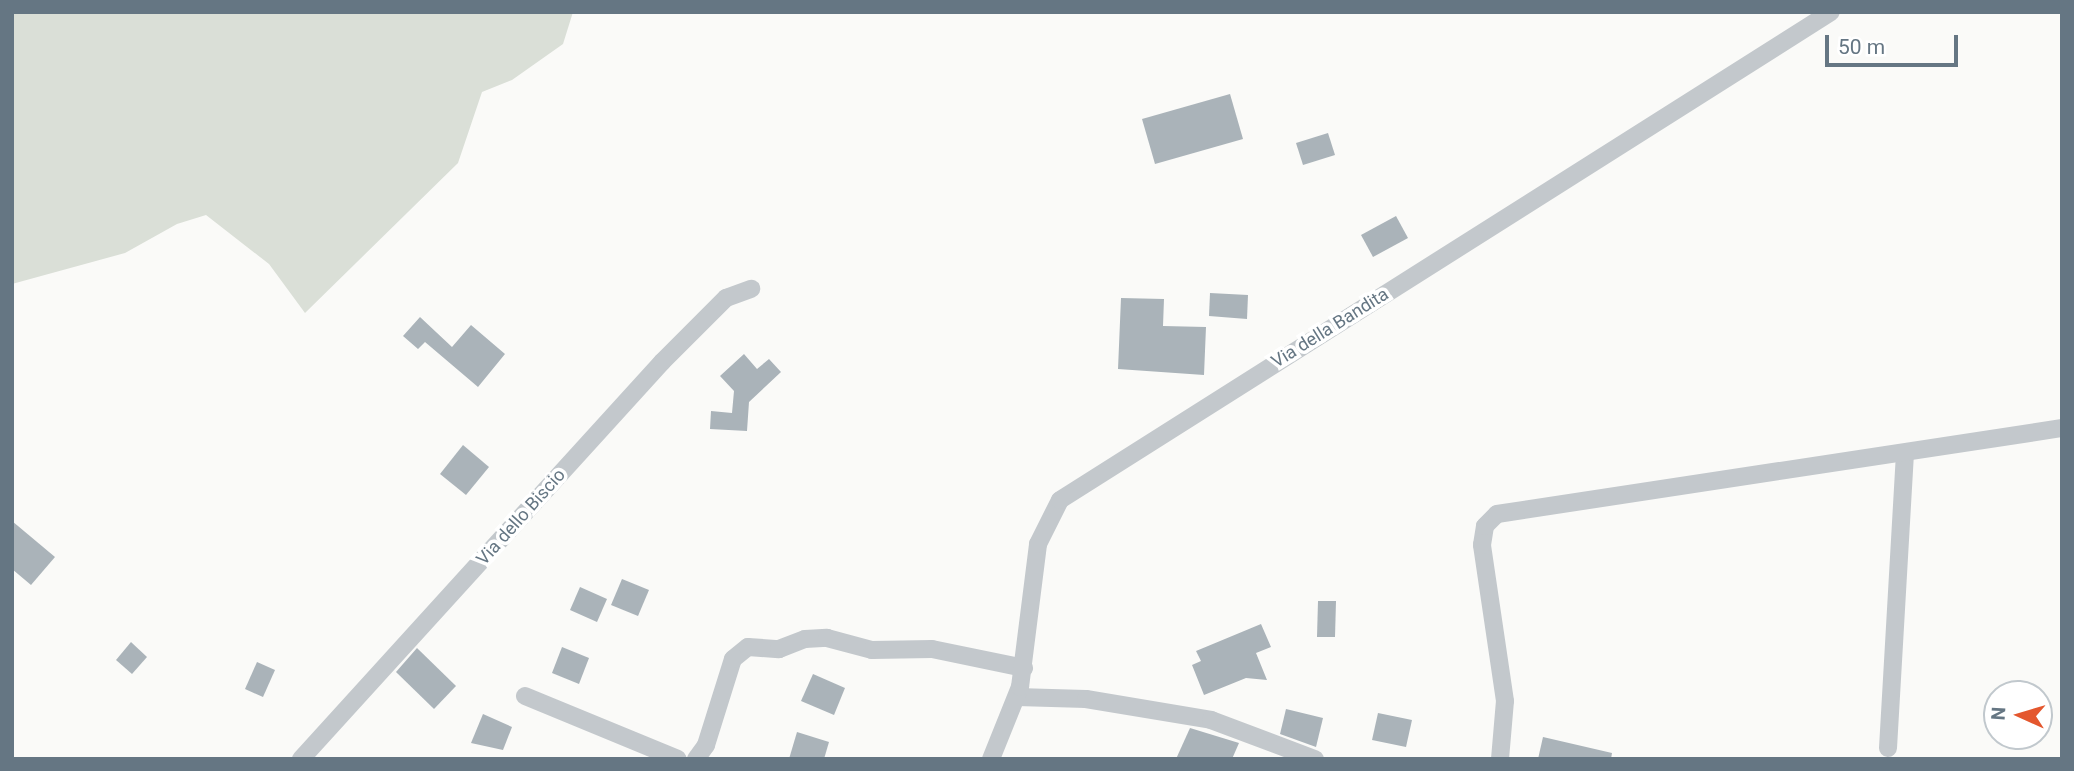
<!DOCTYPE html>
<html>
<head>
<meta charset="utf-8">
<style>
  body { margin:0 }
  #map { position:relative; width:2074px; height:771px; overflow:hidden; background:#fafaf8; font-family:Roboto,sans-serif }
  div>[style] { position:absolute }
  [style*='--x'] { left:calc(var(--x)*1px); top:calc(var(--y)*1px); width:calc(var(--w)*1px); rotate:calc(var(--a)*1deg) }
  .green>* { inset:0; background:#dadfd7 }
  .building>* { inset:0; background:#aab3b9 }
  .minor>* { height:18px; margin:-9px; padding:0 9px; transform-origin:9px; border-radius:9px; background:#c3c8cc }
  span { translate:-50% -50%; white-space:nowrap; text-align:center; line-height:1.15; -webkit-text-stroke:7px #fff; paint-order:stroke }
  .street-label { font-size:18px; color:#657683 }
  .frame { position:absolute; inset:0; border:14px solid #657683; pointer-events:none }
  .north { position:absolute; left:1983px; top:680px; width:70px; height:70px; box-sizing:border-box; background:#fff; border:2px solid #c1c8cd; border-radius:50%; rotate:274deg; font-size:19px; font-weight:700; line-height:28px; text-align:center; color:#657683 }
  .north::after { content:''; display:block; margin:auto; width:24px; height:32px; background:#e4572e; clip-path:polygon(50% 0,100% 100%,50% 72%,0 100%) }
  .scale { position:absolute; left:1825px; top:35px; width:133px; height:32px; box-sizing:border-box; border:4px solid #657683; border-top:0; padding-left:9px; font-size:21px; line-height:24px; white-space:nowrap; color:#657683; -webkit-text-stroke:5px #fff; paint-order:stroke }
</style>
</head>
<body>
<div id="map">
  <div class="green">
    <div style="clip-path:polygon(12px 12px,573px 12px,563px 44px,512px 80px,482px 92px,458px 163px,305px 313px,269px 264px,206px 215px,177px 224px,125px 253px,12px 284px)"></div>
  </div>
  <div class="building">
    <div style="clip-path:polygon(1230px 94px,1243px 139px,1155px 164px,1142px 119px)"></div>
    <div style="clip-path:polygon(1328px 133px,1335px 155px,1303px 165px,1296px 143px)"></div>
    <div style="clip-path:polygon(1396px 216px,1408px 238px,1373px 257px,1361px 235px)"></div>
    <div style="clip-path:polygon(1210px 293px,1248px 295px,1247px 319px,1209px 316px)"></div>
    <div style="clip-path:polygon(1121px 298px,1164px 299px,1163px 326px,1206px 327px,1204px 375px,1118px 369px)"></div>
    <div style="clip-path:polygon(420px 317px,452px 347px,471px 325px,505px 354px,478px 387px,425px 342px,418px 349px,403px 336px)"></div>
    <div style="clip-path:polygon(744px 354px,757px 369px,769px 359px,781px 372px,749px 402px,747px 431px,710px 429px,711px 411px,732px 413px,734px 391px,720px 376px)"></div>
    <div style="clip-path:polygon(463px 445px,489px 467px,466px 495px,440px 474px)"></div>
    <div style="clip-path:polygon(12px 521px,55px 557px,31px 585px,12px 569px)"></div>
    <div style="clip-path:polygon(622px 579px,649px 590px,638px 616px,611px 605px)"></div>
    <div style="clip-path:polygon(580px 587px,607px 599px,597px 622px,570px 610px)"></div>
    <div style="clip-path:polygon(1318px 601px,1336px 601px,1335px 637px,1317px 637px)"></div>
    <div style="clip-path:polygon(1261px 624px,1271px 647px,1256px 653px,1267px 680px,1246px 678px,1204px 695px,1192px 665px,1201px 661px,1196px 651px)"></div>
    <div style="clip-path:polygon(131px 642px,147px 657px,132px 674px,116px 660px)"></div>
    <div style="clip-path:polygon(562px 647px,589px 658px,579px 684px,552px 673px)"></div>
    <div style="clip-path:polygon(417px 648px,456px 686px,434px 709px,396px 672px)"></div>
    <div style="clip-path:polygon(257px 662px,275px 670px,263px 697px,245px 689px)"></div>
    <div style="clip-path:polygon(813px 674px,845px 688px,834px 715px,801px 701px)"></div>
    <div style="clip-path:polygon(1286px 709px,1323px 718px,1316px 747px,1280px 734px)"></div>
    <div style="clip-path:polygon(1378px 713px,1412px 720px,1406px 747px,1372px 740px)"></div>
    <div style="clip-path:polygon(483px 714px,512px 727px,503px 750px,471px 743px)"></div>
    <div style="clip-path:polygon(1190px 728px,1239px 743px,1232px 759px,1176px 759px)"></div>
    <div style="clip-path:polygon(797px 732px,829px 742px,824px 759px,789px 759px)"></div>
    <div style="clip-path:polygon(1543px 737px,1612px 753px,1611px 759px,1538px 759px)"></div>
  </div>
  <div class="minor">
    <div style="--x:525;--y:696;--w:165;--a:22.4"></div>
    <div style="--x:1017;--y:697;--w:69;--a:1.7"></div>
    <div style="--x:1086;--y:699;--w:127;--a:9.5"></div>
    <div style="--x:1211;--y:720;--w:111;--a:20.6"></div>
    <div style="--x:1888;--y:748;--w:293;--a:-86.7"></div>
    <div style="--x:301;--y:759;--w:537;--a:-47.72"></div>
    <div style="--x:662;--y:362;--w:91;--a:-45"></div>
    <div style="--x:726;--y:298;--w:27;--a:-20"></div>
    <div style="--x:696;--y:759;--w:17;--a:-54"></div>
    <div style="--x:706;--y:745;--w:90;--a:-72.6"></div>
    <div style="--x:733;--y:659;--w:19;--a:-39"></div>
    <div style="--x:748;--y:647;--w:31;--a:4"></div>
    <div style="--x:779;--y:649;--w:28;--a:-21"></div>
    <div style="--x:805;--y:639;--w:22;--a:-3"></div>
    <div style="--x:827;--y:638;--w:47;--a:14.9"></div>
    <div style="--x:872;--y:650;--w:60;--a:-1"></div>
    <div style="--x:932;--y:649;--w:94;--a:11.7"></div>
    <div style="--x:991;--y:759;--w:78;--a:-68.1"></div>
    <div style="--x:1020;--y:687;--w:144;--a:-82.8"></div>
    <div style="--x:1038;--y:544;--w:49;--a:-63.4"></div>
    <div style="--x:1060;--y:500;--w:912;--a:-32.33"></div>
    <div style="--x:1500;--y:759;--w:58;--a:-85.1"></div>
    <div style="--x:1505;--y:701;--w:158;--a:-98.4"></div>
    <div style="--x:1482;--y:545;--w:19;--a:-81"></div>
    <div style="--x:1485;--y:526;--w:17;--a:-45"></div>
    <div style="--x:1497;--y:514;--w:572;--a:-8.65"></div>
  </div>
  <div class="street-label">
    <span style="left:1330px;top:328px;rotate:-32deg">Via della Bandita</span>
    <span style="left:521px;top:517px;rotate:-48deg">Via dello Biscio</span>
  </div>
  <div class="frame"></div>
  <div class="north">N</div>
  <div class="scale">50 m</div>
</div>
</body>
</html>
